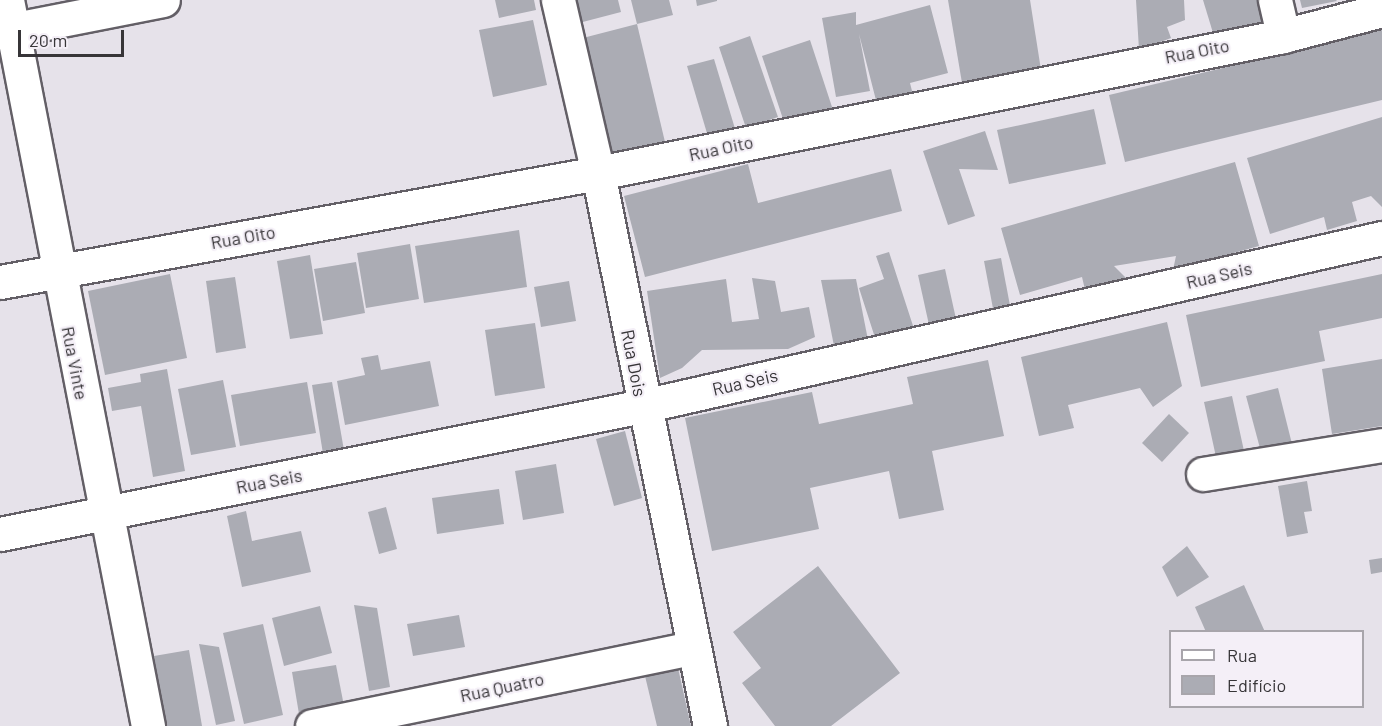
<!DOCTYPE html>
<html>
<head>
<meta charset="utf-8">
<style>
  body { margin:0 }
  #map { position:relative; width:1382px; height:726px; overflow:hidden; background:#e6e2ea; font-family:Barlow,sans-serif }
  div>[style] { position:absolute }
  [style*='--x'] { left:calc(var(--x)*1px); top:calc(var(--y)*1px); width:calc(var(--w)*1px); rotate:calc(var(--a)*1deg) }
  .building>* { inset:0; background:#abacb4 }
  .roads { filter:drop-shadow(2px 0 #635f66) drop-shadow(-2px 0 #635f66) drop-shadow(0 2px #635f66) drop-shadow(0 -2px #635f66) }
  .minor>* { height:33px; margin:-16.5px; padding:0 16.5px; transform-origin:16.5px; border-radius:16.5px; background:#fff }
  span { translate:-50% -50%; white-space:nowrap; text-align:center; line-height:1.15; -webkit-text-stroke:4.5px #f4eff7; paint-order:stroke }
  .street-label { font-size:18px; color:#373538 }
  .legend { position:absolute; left:1169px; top:630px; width:195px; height:78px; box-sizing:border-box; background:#f4eff7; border:2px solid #a8a5ab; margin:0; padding:8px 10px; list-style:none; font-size:18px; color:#373538 }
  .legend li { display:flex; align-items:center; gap:12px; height:30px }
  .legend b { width:30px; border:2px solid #a8a5ab }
  .scale { position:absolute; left:18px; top:30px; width:106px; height:27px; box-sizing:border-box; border:3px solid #373538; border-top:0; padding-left:8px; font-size:18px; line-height:21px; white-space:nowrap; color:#373538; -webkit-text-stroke:4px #f4eff7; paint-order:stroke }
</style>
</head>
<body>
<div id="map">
  <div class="building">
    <div style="clip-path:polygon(495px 0,534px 0,536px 10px,499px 18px)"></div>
    <div style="clip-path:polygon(569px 0,618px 0,621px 12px,575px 24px)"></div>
    <div style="clip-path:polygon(631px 0,669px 0,673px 15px,637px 24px)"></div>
    <div style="clip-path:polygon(696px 0,717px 0,717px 1px,697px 6px)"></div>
    <div style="clip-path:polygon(948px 0,1030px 0,1041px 70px,962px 83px)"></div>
    <div style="clip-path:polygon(1136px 0,1184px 0,1185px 20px,1167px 27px,1171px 38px,1139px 50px)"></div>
    <div style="clip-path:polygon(1203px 0,1263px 0,1272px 29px,1217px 46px)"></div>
    <div style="clip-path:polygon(1300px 0,1336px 0,1337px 1px,1302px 8px)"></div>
    <div style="clip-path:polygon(930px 5px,948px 73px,910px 83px,914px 99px,878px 108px,859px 34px,870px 91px,836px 97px,822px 18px,856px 12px,856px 25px)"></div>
    <div style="clip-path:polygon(533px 20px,547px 85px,493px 97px,479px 30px)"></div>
    <div style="clip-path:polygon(637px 24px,665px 142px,608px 156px,579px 39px)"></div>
    <div style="clip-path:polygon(1382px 30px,1382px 100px,1125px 162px,1109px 95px)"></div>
    <div style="clip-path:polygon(750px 36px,778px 117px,746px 128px,719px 47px)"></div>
    <div style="clip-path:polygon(810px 40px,833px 110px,785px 125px,762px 56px)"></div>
    <div style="clip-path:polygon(714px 59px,736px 132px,709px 140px,687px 66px)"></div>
    <div style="clip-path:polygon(1094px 109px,1106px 164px,1009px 184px,997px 130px)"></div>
    <div style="clip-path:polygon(1382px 117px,1382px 207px,1371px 196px,1352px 202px,1357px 221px,1327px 230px,1324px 217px,1270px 234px,1247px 158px)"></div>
    <div style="clip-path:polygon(985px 131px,998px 170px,959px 169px,975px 216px,948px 225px,923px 151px)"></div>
    <div style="clip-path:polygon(1235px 162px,1259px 246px,1173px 270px,1176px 256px,1114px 266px,1130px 282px,1086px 294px,1082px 277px,1020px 295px,1001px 228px)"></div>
    <div style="clip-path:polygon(748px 164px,758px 203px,891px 169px,902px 211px,645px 277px,624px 196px)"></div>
    <div style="clip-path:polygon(519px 230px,527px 287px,424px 303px,415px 246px)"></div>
    <div style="clip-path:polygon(410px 244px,419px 299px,366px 308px,357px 253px)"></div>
    <div style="clip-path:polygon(889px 252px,916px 335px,878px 347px,859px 288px,884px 279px,876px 256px)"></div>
    <div style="clip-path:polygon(310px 255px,323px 334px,290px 339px,277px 261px)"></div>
    <div style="clip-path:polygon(1001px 258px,1011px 311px,994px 314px,984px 261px)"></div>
    <div style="clip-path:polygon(356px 262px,365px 313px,323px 321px,314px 269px)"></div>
    <div style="clip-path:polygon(945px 269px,958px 328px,931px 334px,918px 275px)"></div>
    <div style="clip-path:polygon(170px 274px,187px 358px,105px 375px,88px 291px)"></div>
    <div style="clip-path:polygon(1382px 274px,1382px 318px,1319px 331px,1325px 361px,1201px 387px,1186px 315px)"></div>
    <div style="clip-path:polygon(235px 277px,246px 348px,216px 353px,206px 281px)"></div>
    <div style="clip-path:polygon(752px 278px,775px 281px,781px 312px,809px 307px,815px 337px,788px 349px,702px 350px,682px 368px,660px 378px,647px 291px,726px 279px,732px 322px,759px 319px)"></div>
    <div style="clip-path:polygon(856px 279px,868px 340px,834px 346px,821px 280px)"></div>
    <div style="clip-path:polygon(569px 281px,576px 321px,541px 327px,534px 287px)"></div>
    <div style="clip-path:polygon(1167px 322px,1182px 386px,1153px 407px,1140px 388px,1068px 405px,1074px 428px,1039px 436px,1021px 357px)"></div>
    <div style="clip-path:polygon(535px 323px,545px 388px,495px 396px,485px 330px)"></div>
    <div style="clip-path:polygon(378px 355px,381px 370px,430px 361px,439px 406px,345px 425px,337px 381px,365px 375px,361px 358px)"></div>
    <div style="clip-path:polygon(1382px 359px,1382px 426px,1332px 434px,1322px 369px)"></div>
    <div style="clip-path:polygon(988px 360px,1004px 436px,932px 451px,944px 510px,899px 519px,889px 471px,810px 488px,819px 529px,712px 551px,685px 418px,812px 392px,819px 424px,913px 404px,907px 377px)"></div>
    <div style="clip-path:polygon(167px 369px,185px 471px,153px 477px,141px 406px,112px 411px,108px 388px,141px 382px,140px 374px)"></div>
    <div style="clip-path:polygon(223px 380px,236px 447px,191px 455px,178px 389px)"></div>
    <div style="clip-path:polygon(307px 382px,316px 433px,240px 446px,231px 395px)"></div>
    <div style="clip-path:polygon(332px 382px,345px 456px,324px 460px,312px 385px)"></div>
    <div style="clip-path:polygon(1278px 388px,1292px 444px,1261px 452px,1246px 396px)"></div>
    <div style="clip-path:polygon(1232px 396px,1244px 451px,1216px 457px,1204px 402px)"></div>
    <div style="clip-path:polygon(1169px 414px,1189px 433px,1162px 462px,1142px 443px)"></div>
    <div style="clip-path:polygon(625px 431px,642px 498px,614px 506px,596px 439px)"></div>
    <div style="clip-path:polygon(556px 464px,564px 513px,523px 520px,515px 471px)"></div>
    <div style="clip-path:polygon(1307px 481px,1312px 511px,1304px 512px,1308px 533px,1287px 537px,1278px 486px)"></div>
    <div style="clip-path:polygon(499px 489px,504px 524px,437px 534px,432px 498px)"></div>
    <div style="clip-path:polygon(386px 507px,397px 549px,379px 554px,368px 512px)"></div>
    <div style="clip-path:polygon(246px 511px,252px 541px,301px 531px,311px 572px,242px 587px,227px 516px)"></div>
    <div style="clip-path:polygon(1187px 546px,1209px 577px,1177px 597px,1162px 567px)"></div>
    <div style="clip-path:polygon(1382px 558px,1382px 572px,1371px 574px,1369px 560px)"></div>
    <div style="clip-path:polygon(818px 566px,900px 673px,831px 726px,775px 726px,742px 683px,761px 668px,733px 632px)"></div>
    <div style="clip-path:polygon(1244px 585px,1265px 632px,1206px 632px,1195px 607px)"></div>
    <div style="clip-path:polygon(354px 605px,377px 608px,390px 687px,369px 691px)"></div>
    <div style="clip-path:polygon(320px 606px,332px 653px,284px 666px,272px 618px)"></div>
    <div style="clip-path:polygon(459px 615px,465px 647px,413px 656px,407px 624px)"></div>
    <div style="clip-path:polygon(263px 624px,283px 715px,244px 724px,223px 633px)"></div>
    <div style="clip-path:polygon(199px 644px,219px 647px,235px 721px,216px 725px)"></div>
    <div style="clip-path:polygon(189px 650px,202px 726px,165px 726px,154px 656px)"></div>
    <div style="clip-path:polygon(336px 665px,344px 706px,299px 714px,292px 672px)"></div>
    <div style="clip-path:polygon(678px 668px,691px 726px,657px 726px,645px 676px)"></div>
  </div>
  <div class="roads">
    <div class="minor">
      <div style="--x:7;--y:0;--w:740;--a:79.01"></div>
      <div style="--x:558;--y:0;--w:178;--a:77"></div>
      <div style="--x:598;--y:173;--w:564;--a:78.55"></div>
      <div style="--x:1275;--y:0;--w:37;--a:77"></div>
      <div style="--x:0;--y:32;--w:166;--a:-11.1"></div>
      <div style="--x:0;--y:282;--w:608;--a:-10.33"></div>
      <div style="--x:598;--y:173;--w:699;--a:-11.31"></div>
      <div style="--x:1283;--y:36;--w:102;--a:-14.7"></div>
      <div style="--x:1203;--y:474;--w:181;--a:-9.2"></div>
      <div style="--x:0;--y:534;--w:656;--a:-11.26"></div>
      <div style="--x:643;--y:406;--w:758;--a:-12.81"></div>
      <div style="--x:312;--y:726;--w:388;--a:-11.6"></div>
    </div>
  </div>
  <div class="street-label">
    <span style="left:1197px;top:51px;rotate:-11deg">Rua Oito</span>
    <span style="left:721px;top:148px;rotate:-12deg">Rua Oito</span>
    <span style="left:243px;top:237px;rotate:-10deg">Rua Oito</span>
    <span style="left:1219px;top:275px;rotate:-13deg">Rua Seis</span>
    <span style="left:75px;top:363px;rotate:79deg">Rua Vinte</span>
    <span style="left:634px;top:363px;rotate:79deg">Rua Dois</span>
    <span style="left:745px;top:382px;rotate:-13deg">Rua Seis</span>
    <span style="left:269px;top:481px;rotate:-11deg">Rua Seis</span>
    <span style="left:502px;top:687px;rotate:-12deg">Rua Quatro</span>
  </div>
  <ul class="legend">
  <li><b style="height:8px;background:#fff"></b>Rua</li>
  <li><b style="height:16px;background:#abacb4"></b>Edifício</li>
  </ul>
  <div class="scale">20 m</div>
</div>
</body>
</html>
